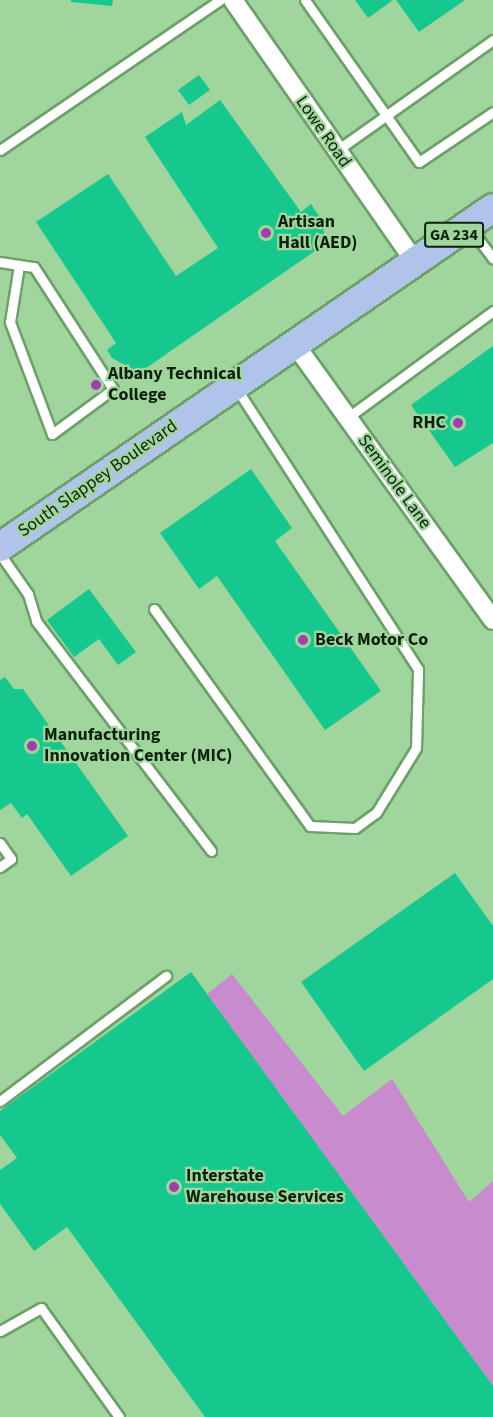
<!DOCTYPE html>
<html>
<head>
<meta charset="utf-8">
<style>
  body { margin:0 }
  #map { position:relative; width:493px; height:1417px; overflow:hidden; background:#a0d59d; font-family:"Source Sans 3",sans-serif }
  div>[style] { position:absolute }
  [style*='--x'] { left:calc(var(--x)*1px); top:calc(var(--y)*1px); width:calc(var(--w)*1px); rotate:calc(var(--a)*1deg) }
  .green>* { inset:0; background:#c78bce }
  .building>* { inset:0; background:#16c88e }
  .roads { filter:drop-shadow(2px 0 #6da06b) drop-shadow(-2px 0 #6da06b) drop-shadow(0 2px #6da06b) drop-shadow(0 -2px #6da06b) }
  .lane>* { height:9px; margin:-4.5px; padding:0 4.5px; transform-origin:4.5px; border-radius:4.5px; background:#fff }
  .street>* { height:18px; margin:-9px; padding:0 9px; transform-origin:9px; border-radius:9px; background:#fff }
  .primary>* { height:28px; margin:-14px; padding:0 14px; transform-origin:14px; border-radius:14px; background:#b0c4e9 }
  .dots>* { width:16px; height:16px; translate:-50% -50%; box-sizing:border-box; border:3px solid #a0d59d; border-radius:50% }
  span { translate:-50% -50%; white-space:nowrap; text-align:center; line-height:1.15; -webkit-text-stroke:4.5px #a0d59d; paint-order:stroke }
  .shield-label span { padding:2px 4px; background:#a0d59d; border:2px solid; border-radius:4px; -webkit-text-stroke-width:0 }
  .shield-label { font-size:16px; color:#0d210c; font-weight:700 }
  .street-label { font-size:18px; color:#0d210c }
  .poi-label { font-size:18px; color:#0d210c; font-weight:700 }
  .left { translate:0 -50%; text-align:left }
  .right { translate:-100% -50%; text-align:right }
</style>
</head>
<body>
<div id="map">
  <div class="green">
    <div style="clip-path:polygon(232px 974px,343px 1116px,392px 1079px,469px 1202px,493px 1181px,493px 1386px,207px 994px)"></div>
  </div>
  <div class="building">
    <div style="clip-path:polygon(71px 0,113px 0,112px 6px,71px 2px)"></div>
    <div style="clip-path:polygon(355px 0,393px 0,368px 18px)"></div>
    <div style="clip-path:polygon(396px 0,465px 0,419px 32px)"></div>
    <div style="clip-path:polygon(199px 75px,210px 90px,189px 105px,178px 90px)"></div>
    <div style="clip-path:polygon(220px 100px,301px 212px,311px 204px,323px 222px,325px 244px,139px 373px,112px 358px,107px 350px,116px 343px,36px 222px,108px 174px,176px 276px,218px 248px,145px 137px,182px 112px,186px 125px)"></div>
    <div style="clip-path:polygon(493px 346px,493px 443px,455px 467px,411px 405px)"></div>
    <div style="clip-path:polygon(251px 469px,292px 528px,275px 541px,381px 691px,325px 730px,217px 576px,199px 589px,160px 533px)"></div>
    <div style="clip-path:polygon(89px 589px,136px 652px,118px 665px,99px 639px,74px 657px,47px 620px)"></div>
    <div style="clip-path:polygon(5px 677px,14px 689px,23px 689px,128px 836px,71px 876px,27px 814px,22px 818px,11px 803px,0 810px,0 680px)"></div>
    <div style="clip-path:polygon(455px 873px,493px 926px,493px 979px,364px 1071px,301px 982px)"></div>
    <div style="clip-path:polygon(191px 972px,493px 1386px,493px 1417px,205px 1417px,67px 1227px,34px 1251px,0 1204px,0 1170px,17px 1158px,0 1135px,0 1111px)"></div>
  </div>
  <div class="roads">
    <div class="lane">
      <div style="--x:305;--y:0;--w:198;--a:54.9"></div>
      <div style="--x:419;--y:162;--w:89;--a:-34"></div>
      <div style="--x:0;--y:150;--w:266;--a:-34.3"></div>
      <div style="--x:336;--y:151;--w:192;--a:-35.3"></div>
      <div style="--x:470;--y:228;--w:38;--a:53"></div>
      <div style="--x:0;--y:262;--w:19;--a:9"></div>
      <div style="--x:19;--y:265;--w:15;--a:8"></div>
      <div style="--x:34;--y:267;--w:145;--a:57.1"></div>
      <div style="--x:113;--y:389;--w:76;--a:143.6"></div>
      <div style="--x:52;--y:434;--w:120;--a:-110.6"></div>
      <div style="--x:10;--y:322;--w:58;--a:-81"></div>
      <div style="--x:347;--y:418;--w:181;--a:-36.2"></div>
      <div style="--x:0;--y:554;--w:49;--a:55"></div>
      <div style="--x:28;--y:594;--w:28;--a:73"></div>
      <div style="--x:36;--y:621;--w:289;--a:52.7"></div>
      <div style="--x:154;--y:609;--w:267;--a:54.3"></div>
      <div style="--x:310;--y:826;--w:45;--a:2.5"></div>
      <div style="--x:355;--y:828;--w:26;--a:-36"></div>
      <div style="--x:376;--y:813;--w:76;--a:-58.4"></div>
      <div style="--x:416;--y:748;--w:79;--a:-88.5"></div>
      <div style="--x:418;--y:669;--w:333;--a:-122.9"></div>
      <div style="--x:0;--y:843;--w:19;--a:55"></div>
      <div style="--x:11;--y:859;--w:14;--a:144"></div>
      <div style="--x:0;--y:1101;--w:208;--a:-37"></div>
      <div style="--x:0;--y:1331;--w:47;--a:-29.3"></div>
      <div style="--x:41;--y:1308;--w:134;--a:54.4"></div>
    </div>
    <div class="street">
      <div style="--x:233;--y:0;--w:319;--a:55.2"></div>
      <div style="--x:294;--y:343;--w:341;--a:54.3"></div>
    </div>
    <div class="primary">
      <div style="--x:0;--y:547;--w:598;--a:-34.51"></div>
    </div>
  </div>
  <div class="dots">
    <div style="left:266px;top:233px;background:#9f41aa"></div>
    <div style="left:96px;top:385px;background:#9f41aa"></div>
    <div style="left:458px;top:423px;background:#9f41aa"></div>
    <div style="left:303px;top:640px;background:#9f41aa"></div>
    <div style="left:32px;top:746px;background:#9f41aa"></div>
    <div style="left:174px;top:1187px;background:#9f41aa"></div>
  </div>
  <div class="shield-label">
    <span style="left:454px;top:235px">GA 234</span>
  </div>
  <div class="street-label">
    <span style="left:323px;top:132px;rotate:55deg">Lowe Road</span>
    <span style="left:98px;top:479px;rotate:-35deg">South Slappey Boulevard</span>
    <span style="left:394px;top:482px;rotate:54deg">Seminole Lane</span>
  </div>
  <div class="poi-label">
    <span class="left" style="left:278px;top:233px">Artisan<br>Hall (AED)</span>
    <span class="left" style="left:108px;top:385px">Albany Technical<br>College</span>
    <span class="right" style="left:446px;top:423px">RHC</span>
    <span class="left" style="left:315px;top:640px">Beck Motor Co</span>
    <span class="left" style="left:44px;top:746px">Manufacturing<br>Innovation Center (MIC)</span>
    <span class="left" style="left:186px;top:1187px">Interstate<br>Warehouse Services</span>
  </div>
</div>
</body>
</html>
